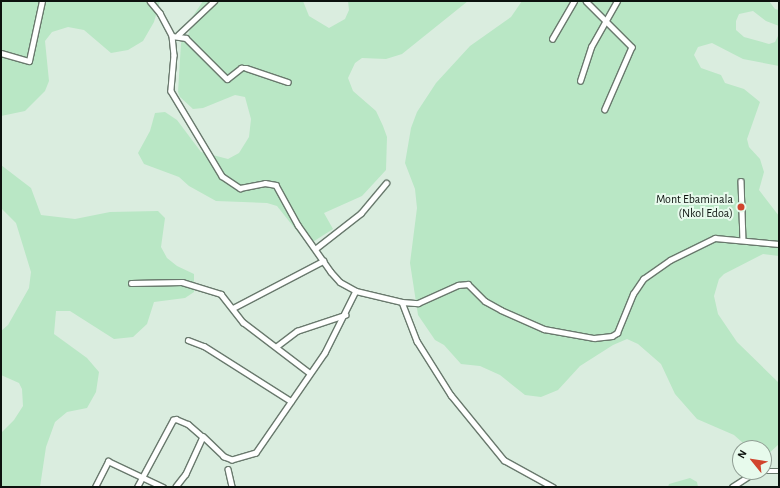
<!DOCTYPE html>
<html>
<head>
<meta charset="utf-8">
<style>
  body { margin:0 }
  #map { position:relative; width:780px; height:488px; overflow:hidden; background:#daeddf; font-family:"Alegreya Sans",sans-serif }
  div>[style] { position:absolute }
  [style*='--x'] { left:calc(var(--x)*1px); top:calc(var(--y)*1px); width:calc(var(--w)*1px); rotate:calc(var(--a)*1deg) }
  .green>* { inset:0; background:#b9e7c5 }
  .roads { filter:drop-shadow(1px 0 #69796d) drop-shadow(-1px 0 #69796d) drop-shadow(0 1px #69796d) drop-shadow(0 -1px #69796d) }
  .street>* { height:4.5px; margin:-2.25px; padding:0 2.25px; transform-origin:2.25px; border-radius:2.25px; background:#fff }
  .dots>* { width:11px; height:11px; translate:-50% -50%; box-sizing:border-box; border:2px solid #e7faec; border-radius:50% }
  span { translate:-50% -50%; white-space:nowrap; text-align:center; line-height:1.15; -webkit-text-stroke:4px #e7faec; paint-order:stroke }
  .poi-label { font-size:12px; color:#0c120e }
  .right { translate:-100% -50%; text-align:right }
  .frame { position:absolute; inset:0; border:2px solid #0c120e; pointer-events:none }
  .north { position:absolute; left:732px; top:440px; width:40px; height:40px; box-sizing:border-box; background:#e7faec; border:1px solid #8f9d93; border-radius:50%; rotate:300deg; font-size:11px; font-weight:700; line-height:16px; text-align:center; color:#0c120e }
  .north::after { content:''; display:block; margin:auto; width:14px; height:18px; background:#d1452e; clip-path:polygon(50% 0,100% 100%,50% 72%,0 100%) }
</style>
</head>
<body>
<div id="map">
  <div class="green">
    <div style="clip-path:polygon(1px 1px,160px 1px,154px 22px,143px 41px,128px 50px,111px 53px,84px 30px,68px 27px,52px 32px,45px 41px,49px 81px,45px 91px,25px 111px,1px 116px)"></div>
    <div style="clip-path:polygon(203px 1px,303px 1px,309px 16px,329px 28px,345px 19px,349px 10px,348px 1px,468px 1px,402px 54px,386px 59px,362px 58px,355px 63px,348px 78px,353px 91px,376px 111px,383px 126px,387px 137px,386px 170px,362px 196px,324px 213px,333px 229px,308px 245px,277px 206px,267px 203px,216px 201px,189px 186px,179px 177px,144px 164px,138px 153px,150px 131px,155px 113px,165px 112px,177px 120px,201px 152px,228px 159px,239px 153px,249px 137px,251px 119px,245px 97px,235px 95px,203px 108px,193px 109px,180px 97px,178px 92px,181px 43px,189px 33px,191px 19px)"></div>
    <div style="clip-path:polygon(522px 1px,769px 1px,775px 9px,779px 10px,779px 26px,766px 21px,753px 11px,739px 14px,736px 21px,736px 30px,744px 37px,769px 44px,775px 42px,779px 34px,779px 66px,743px 59px,712px 43px,698px 47px,694px 55px,701px 68px,721px 75px,725px 83px,744px 89px,760px 102px,747px 139px,749px 147px,760px 159px,764px 172px,759px 190px,779px 216px,779px 256px,763px 254px,724px 274px,719px 279px,714px 296px,718px 314px,737px 342px,779px 383px,779px 444px,764px 458px,764px 448px,743px 448px,743px 443px,734px 435px,697px 419px,675px 394px,661px 364px,638px 344px,627px 339px,613px 345px,580px 366px,558px 390px,541px 397px,525px 395px,500px 375px,480px 366px,461px 364px,444px 345px,435px 340px,418px 315px,410px 263px,417px 208px,415px 189px,405px 163px,411px 128px,417px 112px,436px 83px,470px 46px,511px 17px)"></div>
    <div style="clip-path:polygon(1px 165px,31px 188px,41px 215px,75px 219px,110px 212px,158px 211px,165px 218px,161px 247px,167px 258px,177px 266px,194px 274px,194px 292px,185px 298px,154px 302px,147px 324px,133px 337px,114px 339px,70px 311px,56px 311px,54px 334px,87px 358px,99px 372px,96px 392px,87px 408px,67px 412px,55px 422px,46px 447px,40px 487px,1px 487px,1px 433px,14px 420px,23px 406px,22px 389px,19px 383px,1px 375px,1px 331px,8px 325px,29px 288px,31px 272px,16px 223px,1px 208px)"></div>
    <div style="clip-path:polygon(690px 478px,697px 482px,698px 487px,668px 487px,669px 484px)"></div>
  </div>
  <div class="roads">
    <div class="street">
      <div style="--x:150;--y:1;--w:16;--a:50"></div>
      <div style="--x:160;--y:13;--w:26;--a:62"></div>
      <div style="--x:172;--y:36;--w:19;--a:84"></div>
      <div style="--x:174;--y:55;--w:36;--a:95"></div>
      <div style="--x:171;--y:91;--w:99;--a:59"></div>
      <div style="--x:222;--y:176;--w:22;--a:34"></div>
      <div style="--x:240;--y:188;--w:25;--a:-11"></div>
      <div style="--x:265;--y:183;--w:11;--a:10"></div>
      <div style="--x:276;--y:185;--w:46;--a:61.2"></div>
      <div style="--x:298;--y:225;--w:57;--a:54.9"></div>
      <div style="--x:331;--y:272;--w:13;--a:48"></div>
      <div style="--x:340;--y:282;--w:18;--a:29"></div>
      <div style="--x:356;--y:291;--w:69;--a:116.6"></div>
      <div style="--x:325;--y:353;--w:121;--a:124.6"></div>
      <div style="--x:256;--y:453;--w:25;--a:164"></div>
      <div style="--x:232;--y:460;--w:9;--a:-159"></div>
      <div style="--x:224;--y:457;--w:29;--a:-136"></div>
      <div style="--x:203;--y:437;--w:41;--a:114.7"></div>
      <div style="--x:186;--y:474;--w:16;--a:128"></div>
      <div style="--x:586;--y:1;--w:65;--a:45"></div>
      <div style="--x:632;--y:47;--w:68;--a:113.5"></div>
      <div style="--x:178;--y:35;--w:50;--a:-43.4"></div>
      <div style="--x:172;--y:36;--w:14;--a:8"></div>
      <div style="--x:186;--y:38;--w:58;--a:45"></div>
      <div style="--x:227;--y:79;--w:18;--a:-38"></div>
      <div style="--x:241;--y:68;--w:5;--a:0"></div>
      <div style="--x:246;--y:68;--w:44;--a:18.4"></div>
      <div style="--x:552;--y:39;--w:44;--a:-59.9"></div>
      <div style="--x:1;--y:53;--w:29;--a:16"></div>
      <div style="--x:29;--y:61;--w:61;--a:-77.8"></div>
      <div style="--x:580;--y:81;--w:36;--a:-72"></div>
      <div style="--x:591;--y:47;--w:53;--a:-60.5"></div>
      <div style="--x:741;--y:181;--w:59;--a:88.1"></div>
      <div style="--x:315;--y:249;--w:58;--a:-38"></div>
      <div style="--x:361;--y:213;--w:39;--a:-50"></div>
      <div style="--x:131;--y:283;--w:51;--a:-1.1"></div>
      <div style="--x:182;--y:282;--w:41;--a:17.1"></div>
      <div style="--x:221;--y:294;--w:36;--a:52"></div>
      <div style="--x:243;--y:322;--w:84;--a:37.3"></div>
      <div style="--x:356;--y:291;--w:47;--a:13.4"></div>
      <div style="--x:402;--y:302;--w:16;--a:4"></div>
      <div style="--x:418;--y:303;--w:44;--a:-24.2"></div>
      <div style="--x:458;--y:285;--w:10;--a:-6"></div>
      <div style="--x:468;--y:284;--w:24;--a:45"></div>
      <div style="--x:485;--y:301;--w:18;--a:29"></div>
      <div style="--x:501;--y:310;--w:47;--a:23.8"></div>
      <div style="--x:544;--y:329;--w:51;--a:10.2"></div>
      <div style="--x:594;--y:338;--w:18;--a:-6"></div>
      <div style="--x:612;--y:336;--w:6;--a:-31"></div>
      <div style="--x:617;--y:333;--w:42;--a:-67.7"></div>
      <div style="--x:633;--y:294;--w:18;--a:-56"></div>
      <div style="--x:643;--y:279;--w:33;--a:-35"></div>
      <div style="--x:670;--y:260;--w:50;--a:-26.1"></div>
      <div style="--x:715;--y:238;--w:64;--a:5.4"></div>
      <div style="--x:402;--y:302;--w:42;--a:69"></div>
      <div style="--x:417;--y:341;--w:64;--a:57.8"></div>
      <div style="--x:451;--y:395;--w:84;--a:50.8"></div>
      <div style="--x:504;--y:460;--w:56;--a:28.9"></div>
      <div style="--x:233;--y:308;--w:102;--a:-27.6"></div>
      <div style="--x:188;--y:340;--w:17;--a:21"></div>
      <div style="--x:204;--y:346;--w:103;--a:32.3"></div>
      <div style="--x:277;--y:346;--w:25;--a:-37"></div>
      <div style="--x:297;--y:331;--w:51;--a:-18.4"></div>
      <div style="--x:228;--y:469;--w:18;--a:77"></div>
      <div style="--x:764;--y:471;--w:15;--a:0"></div>
      <div style="--x:95;--y:487;--w:29;--a:-63"></div>
      <div style="--x:108;--y:461;--w:61;--a:25.3"></div>
      <div style="--x:137;--y:487;--w:76;--a:-61.8"></div>
      <div style="--x:173;--y:420;--w:3;--a:-18"></div>
      <div style="--x:176;--y:419;--w:13;--a:23"></div>
      <div style="--x:188;--y:424;--w:20;--a:41"></div>
      <div style="--x:732;--y:487;--w:27;--a:-33"></div>
    </div>
  </div>
  <div class="dots">
    <div style="left:741px;top:207px;background:#d1452e"></div>
  </div>
  <div class="poi-label">
    <span class="right" style="left:733px;top:207px">Mont Ebaminala<br>(Nkol Edoa)</span>
  </div>
  <div class="frame"></div>
  <div class="north">N</div>
</div>
</body>
</html>
